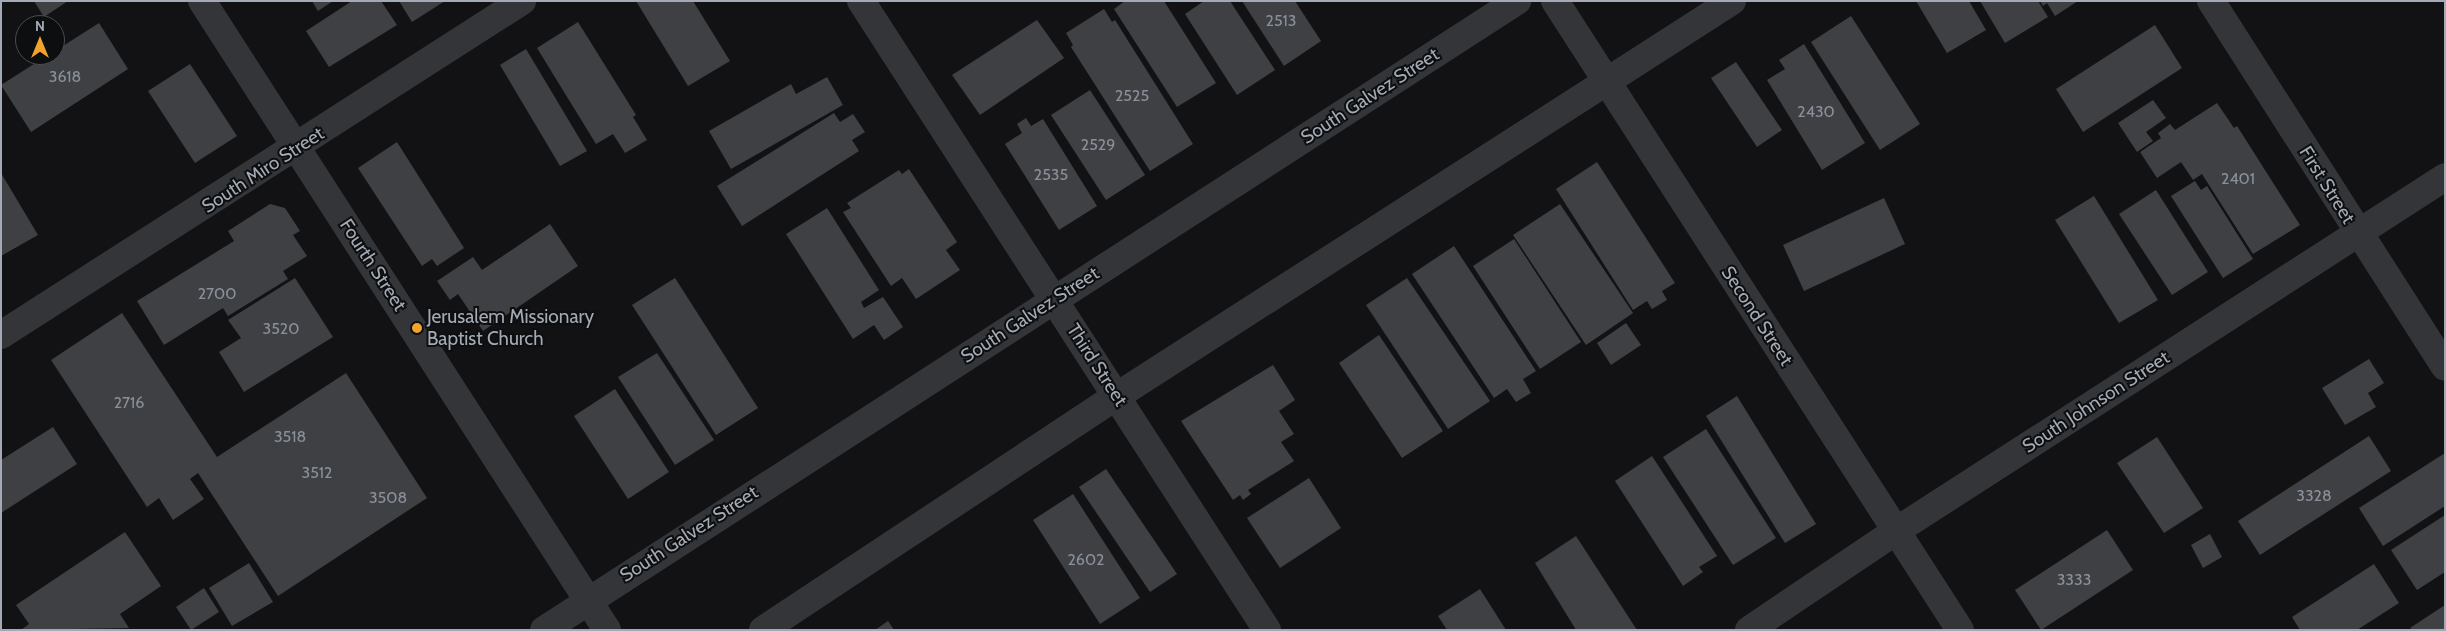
<!DOCTYPE html>
<html>
<head>
<meta charset="utf-8">
<style>
  body { margin:0 }
  #map { position:relative; width:2446px; height:631px; overflow:hidden; background:#121214; font-family:Cabin,sans-serif }
  div>[style] { position:absolute }
  [style*='--x'] { left:calc(var(--x)*1px); top:calc(var(--y)*1px); width:calc(var(--w)*1px); rotate:calc(var(--a)*1deg) }
  .building>* { inset:0; background:#3e4044 }
  .minor>* { height:28px; margin:-14px; padding:0 14px; transform-origin:14px; border-radius:14px; background:#333539 }
  .dots>* { width:14px; height:14px; translate:-50% -50%; box-sizing:border-box; border:2px solid #0d0e0f; border-radius:50% }
  span { translate:-50% -50%; white-space:nowrap; text-align:center; line-height:1.15; -webkit-text-stroke:4px #0d0e0f; paint-order:stroke }
  .number-label { font-size:16px; color:#8a9099 }
  .number-label span { -webkit-text-stroke-width:0 }
  .street-label { font-size:19px; color:#a4aab5 }
  .poi-label { font-size:19px; color:#a4aab5 }
  .left { translate:0 -50%; text-align:left }
  .frame { position:absolute; inset:0; border:2px solid #a4aab5; pointer-events:none }
  .north { position:absolute; left:15px; top:15px; width:50px; height:50px; box-sizing:border-box; background:#0d0e0f; border:1px solid #494c51; border-radius:50%; rotate:0deg; font-size:14px; font-weight:700; line-height:20px; text-align:center; color:#a4aab5 }
  .north::after { content:''; display:block; margin:auto; width:18px; height:22px; background:#f1a42d; clip-path:polygon(50% 0,100% 100%,50% 72%,0 100%) }
</style>
</head>
<body>
<div id="map">
  <div class="building">
    <div style="clip-path:polygon(34px 1px,68px 1px,44px 17px)"></div>
    <div style="clip-path:polygon(312px 1px,333px 1px,318px 11px)"></div>
    <div style="clip-path:polygon(352px 1px,381px 1px,397px 25px,329px 67px,306px 31px)"></div>
    <div style="clip-path:polygon(399px 1px,445px 1px,412px 22px)"></div>
    <div style="clip-path:polygon(636px 1px,693px 1px,730px 61px,688px 86px)"></div>
    <div style="clip-path:polygon(1125px 1px,1164px 1px,1216px 83px,1177px 107px,1114px 9px)"></div>
    <div style="clip-path:polygon(1204px 1px,1230px 1px,1275px 70px,1237px 95px,1185px 14px)"></div>
    <div style="clip-path:polygon(1242px 1px,1295px 1px,1321px 41px,1284px 66px)"></div>
    <div style="clip-path:polygon(1916px 1px,1969px 1px,1986px 30px,1947px 53px)"></div>
    <div style="clip-path:polygon(1980px 1px,2038px 1px,2048px 17px,2005px 43px)"></div>
    <div style="clip-path:polygon(2040px 1px,2078px 1px,2055px 16px,2047px 3px,2043px 6px)"></div>
    <div style="clip-path:polygon(1104px 9px,1112px 22px,1115px 20px,1193px 144px,1150px 171px,1071px 47px,1073px 45px,1066px 33px)"></div>
    <div style="clip-path:polygon(1851px 16px,1920px 124px,1880px 150px,1811px 42px)"></div>
    <div style="clip-path:polygon(1037px 20px,1064px 58px,980px 115px,952px 75px)"></div>
    <div style="clip-path:polygon(578px 22px,636px 115px,633px 117px,647px 140px,625px 153px,613px 134px,596px 144px,537px 48px)"></div>
    <div style="clip-path:polygon(99px 23px,128px 69px,31px 132px,1px 85px,48px 55px,55px 55px,55px 51px)"></div>
    <div style="clip-path:polygon(2155px 25px,2182px 68px,2083px 132px,2056px 89px)"></div>
    <div style="clip-path:polygon(1804px 44px,1865px 143px,1822px 170px,1767px 80px,1785px 69px,1779px 60px)"></div>
    <div style="clip-path:polygon(526px 49px,587px 151px,560px 166px,500px 65px)"></div>
    <div style="clip-path:polygon(1736px 62px,1782px 130px,1757px 147px,1711px 78px)"></div>
    <div style="clip-path:polygon(190px 64px,237px 136px,195px 163px,148px 91px)"></div>
    <div style="clip-path:polygon(827px 77px,843px 105px,731px 169px,709px 131px,791px 84px,796px 94px)"></div>
    <div style="clip-path:polygon(1090px 90px,1145px 175px,1106px 200px,1051px 115px)"></div>
    <div style="clip-path:polygon(2153px 100px,2166px 118px,2146px 132px,2153px 141px,2137px 152px,2118px 123px)"></div>
    <div style="clip-path:polygon(2217px 103px,2234px 128px,2237px 126px,2300px 225px,2253px 254px,2202px 174px,2193px 180px,2181px 162px,2157px 178px,2140px 152px,2161px 138px,2158px 133px,2170px 124px,2175px 130px)"></div>
    <div style="clip-path:polygon(834px 113px,840px 122px,853px 114px,865px 132px,852px 140px,859px 151px,742px 226px,717px 186px)"></div>
    <div style="clip-path:polygon(1026px 118px,1031px 126px,1043px 119px,1097px 206px,1059px 230px,1005px 144px,1022px 133px,1017px 124px)"></div>
    <div style="clip-path:polygon(397px 142px,464px 248px,437px 266px,432px 259px,422px 266px,358px 168px)"></div>
    <div style="clip-path:polygon(1597px 162px,1675px 283px,1662px 291px,1667px 300px,1652px 309px,1647px 301px,1633px 310px,1556px 189px)"></div>
    <div style="clip-path:polygon(909px 169px,957px 242px,946px 250px,960px 270px,916px 299px,902px 278px,891px 286px,843px 212px,851px 208px,847px 203px,899px 170px,902px 174px)"></div>
    <div style="clip-path:polygon(1px 173px,38px 235px,1px 256px)"></div>
    <div style="clip-path:polygon(2195px 181px,2201px 190px,2207px 186px,2253px 259px,2223px 278px,2171px 196px)"></div>
    <div style="clip-path:polygon(2156px 190px,2208px 272px,2172px 295px,2119px 214px)"></div>
    <div style="clip-path:polygon(2094px 196px,2158px 300px,2119px 323px,2055px 220px)"></div>
    <div style="clip-path:polygon(1884px 198px,1905px 244px,1804px 291px,1783px 245px)"></div>
    <div style="clip-path:polygon(270px 204px,285px 208px,300px 231px,293px 235px,307px 256px,283px 271px,288px 279px,228px 316px,223px 308px,164px 345px,137px 301px,234px 241px,228px 231px)"></div>
    <div style="clip-path:polygon(1560px 204px,1633px 313px,1586px 345px,1513px 235px)"></div>
    <div style="clip-path:polygon(827px 208px,879px 290px,861px 302px,864px 308px,883px 297px,903px 327px,884px 340px,874px 325px,853px 339px,786px 234px)"></div>
    <div style="clip-path:polygon(550px 224px,578px 266px,483px 331px,458px 294px,450px 300px,437px 281px,473px 257px,482px 270px)"></div>
    <div style="clip-path:polygon(1514px 239px,1581px 342px,1540px 369px,1473px 266px)"></div>
    <div style="clip-path:polygon(1454px 246px,1536px 371px,1523px 379px,1531px 393px,1516px 402px,1507px 389px,1494px 398px,1412px 274px)"></div>
    <div style="clip-path:polygon(295px 278px,333px 337px,244px 392px,219px 352px,241px 338px,228px 320px)"></div>
    <div style="clip-path:polygon(675px 278px,758px 408px,716px 435px,632px 305px)"></div>
    <div style="clip-path:polygon(1407px 278px,1490px 401px,1448px 429px,1366px 305px)"></div>
    <div style="clip-path:polygon(122px 313px,217px 457px,346px 373px,427px 498px,278px 596px,198px 473px,190px 479px,204px 499px,173px 520px,159px 498px,147px 507px,51px 360px)"></div>
    <div style="clip-path:polygon(1626px 323px,1641px 345px,1611px 365px,1597px 343px)"></div>
    <div style="clip-path:polygon(1379px 335px,1443px 431px,1402px 458px,1339px 363px)"></div>
    <div style="clip-path:polygon(657px 353px,714px 440px,675px 465px,618px 377px)"></div>
    <div style="clip-path:polygon(2369px 359px,2384px 383px,2368px 393px,2376px 407px,2345px 425px,2322px 388px)"></div>
    <div style="clip-path:polygon(1273px 365px,1295px 400px,1279px 411px,1294px 434px,1281px 442px,1294px 461px,1248px 490px,1251px 494px,1243px 500px,1240px 495px,1233px 500px,1181px 421px)"></div>
    <div style="clip-path:polygon(615px 389px,669px 472px,628px 499px,574px 416px)"></div>
    <div style="clip-path:polygon(1737px 396px,1816px 524px,1785px 543px,1706px 416px)"></div>
    <div style="clip-path:polygon(53px 427px,77px 464px,1px 513px,1px 460px)"></div>
    <div style="clip-path:polygon(1706px 429px,1776px 538px,1733px 565px,1663px 457px)"></div>
    <div style="clip-path:polygon(2369px 436px,2391px 471px,2260px 555px,2238px 521px)"></div>
    <div style="clip-path:polygon(2157px 437px,2203px 508px,2164px 533px,2117px 463px)"></div>
    <div style="clip-path:polygon(2445px 453px,2445px 506px,2383px 546px,2359px 508px)"></div>
    <div style="clip-path:polygon(1652px 456px,1717px 556px,1699px 567px,1703px 572px,1683px 586px,1615px 481px)"></div>
    <div style="clip-path:polygon(1106px 469px,1177px 574px,1150px 592px,1079px 487px)"></div>
    <div style="clip-path:polygon(1309px 478px,1341px 528px,1280px 568px,1247px 518px)"></div>
    <div style="clip-path:polygon(1073px 494px,1140px 598px,1100px 624px,1033px 520px)"></div>
    <div style="clip-path:polygon(2445px 515px,2445px 572px,2417px 590px,2391px 550px)"></div>
    <div style="clip-path:polygon(2107px 530px,2133px 570px,2041px 630px,2015px 590px)"></div>
    <div style="clip-path:polygon(125px 532px,161px 586px,120px 614px,129px 628px,21px 630px,29px 624px,16px 605px)"></div>
    <div style="clip-path:polygon(2210px 534px,2222px 557px,2203px 568px,2191px 545px)"></div>
    <div style="clip-path:polygon(1576px 536px,1637px 630px,1576px 630px,1535px 563px)"></div>
    <div style="clip-path:polygon(249px 563px,273px 602px,232px 626px,209px 588px)"></div>
    <div style="clip-path:polygon(2374px 564px,2399px 603px,2357px 630px,2300px 630px,2292px 617px)"></div>
    <div style="clip-path:polygon(204px 588px,219px 612px,191px 630px,176px 607px)"></div>
    <div style="clip-path:polygon(1480px 589px,1506px 630px,1447px 630px,1438px 616px)"></div>
    <div style="clip-path:polygon(2445px 605px,2445px 630px,2412px 630px,2410px 628px)"></div>
    <div style="clip-path:polygon(888px 621px,894px 630px,875px 630px)"></div>
  </div>
  <div class="minor">
    <div style="--x:202;--y:1;--w:748;--a:57.22"></div>
    <div style="--x:861;--y:1;--w:749;--a:57.16"></div>
    <div style="--x:1555;--y:1;--w:748;--a:57.22"></div>
    <div style="--x:2211;--y:1;--w:434;--a:57.4"></div>
    <div style="--x:1;--y:335;--w:619;--a:-32.66"></div>
    <div style="--x:544;--y:630;--w:1159;--a:-32.88"></div>
    <div style="--x:763;--y:630;--w:424;--a:-33.5"></div>
    <div style="--x:1117;--y:396;--w:731;--a:-32.71"></div>
    <div style="--x:1749;--y:630;--w:177;--a:-34"></div>
    <div style="--x:1896;--y:531;--w:653;--a:-32.81"></div>
  </div>
  <div class="dots">
    <div style="left:417px;top:328px;background:#f1a42d"></div>
  </div>
  <div class="number-label">
    <span style="left:1281px;top:21px">2513</span>
    <span style="left:65px;top:77px">3618</span>
    <span style="left:1132px;top:96px">2525</span>
    <span style="left:1816px;top:112px">2430</span>
    <span style="left:1098px;top:145px">2529</span>
    <span style="left:1051px;top:175px">2535</span>
    <span style="left:2238px;top:179px">2401</span>
    <span style="left:217px;top:294px">2700</span>
    <span style="left:281px;top:329px">3520</span>
    <span style="left:129px;top:403px">2716</span>
    <span style="left:290px;top:437px">3518</span>
    <span style="left:317px;top:473px">3512</span>
    <span style="left:2314px;top:496px">3328</span>
    <span style="left:388px;top:498px">3508</span>
    <span style="left:1086px;top:560px">2602</span>
    <span style="left:2074px;top:580px">3333</span>
  </div>
  <div class="street-label">
    <span style="left:1370px;top:96px;rotate:-33deg">South Galvez Street</span>
    <span style="left:263px;top:170px;rotate:-33deg">South Miro Street</span>
    <span style="left:2327px;top:185px;rotate:58deg">First Street</span>
    <span style="left:373px;top:265px;rotate:57deg">Fourth Street</span>
    <span style="left:1030px;top:315px;rotate:-33deg">South Galvez Street</span>
    <span style="left:1757px;top:316px;rotate:57deg">Second Street</span>
    <span style="left:1097px;top:365px;rotate:57deg">Third Street</span>
    <span style="left:2096px;top:402px;rotate:-33deg">South Johnson Street</span>
    <span style="left:689px;top:534px;rotate:-33deg">South Galvez Street</span>
  </div>
  <div class="poi-label">
    <span class="left" style="left:427px;top:328px">Jerusalem Missionary<br>Baptist Church</span>
  </div>
  <div class="frame"></div>
  <div class="north">N</div>
</div>
</body>
</html>
